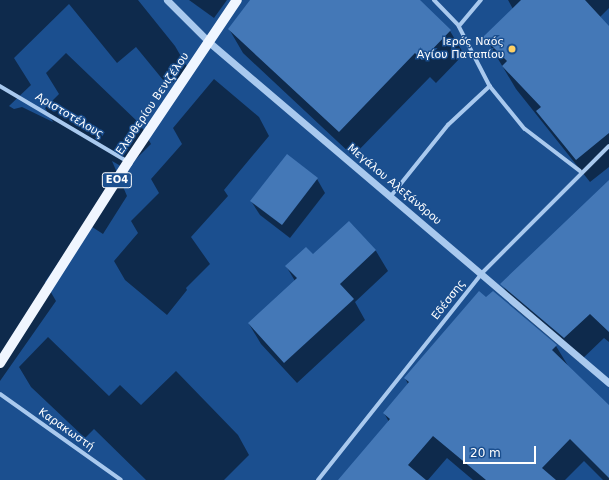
<!DOCTYPE html>
<html>
<head>
<meta charset="utf-8">
<style>
  body { margin:0 }
  #map { position:relative; width:609px; height:480px; overflow:hidden; background:#1b4f8f; font-family:"DejaVu Sans",sans-serif }
  div>[style] { position:absolute }
  [style*='--x'] { left:calc(var(--x)*1px); top:calc(var(--y)*1px); width:calc(var(--w)*1px); rotate:calc(var(--a)*1deg) }
  .shadow>* { inset:0; background:#0007 }
  .building>* { inset:0; background:#4478b7 }
  .pedestrian>* { height:3.5px; margin:-1.75px; padding:0 1.75px; transform-origin:1.75px; border-radius:1.75px; background:#a9c9ee }
  .minor>* { height:4px; margin:-2px; padding:0 2px; transform-origin:2px; border-radius:2px; background:#a9c9ee }
  .tertiary>* { height:7px; margin:-3.5px; padding:0 3.5px; transform-origin:3.5px; border-radius:3.5px; background:#a9c9ee }
  .primary>* { height:10px; margin:-5px; padding:0 5px; transform-origin:5px; border-radius:5px; background:#f0f6ff }
  .dots>* { width:11px; height:11px; translate:-50% -50%; box-sizing:border-box; border:2px solid #1b4f8f; border-radius:50% }
  span { translate:-50% -50%; white-space:nowrap; text-align:center; line-height:1.15; -webkit-text-stroke:3px #1b4f8f; paint-order:stroke }
  .shield-label span { padding:1px 3px; background:#1b4f8f; border:1px solid; border-radius:3px; -webkit-text-stroke-width:0 }
  .shield-label { font-size:10px; color:#fff; font-weight:700 }
  .poi-label { font-size:11px; color:#fff }
  .right { translate:-100% -50%; text-align:right }
  .street-label { font-size:11px; color:#fff }
  .scale { position:absolute; left:463px; top:446px; width:73px; height:18px; box-sizing:border-box; border:2px solid #fff; border-top:0; padding-left:5px; font-size:12px; line-height:14px; white-space:nowrap; color:#fff; -webkit-text-stroke:3px #1b4f8f; paint-order:stroke }
</style>
</head>
<body>
<div id="map">
  <div class="shadow">
    <div style="clip-path:polygon(0 0,138px 0,175px 46px,189px 70px,168px 86px,136px 47px,117px 63px,69px 4px,14px 58px,31px 85px,9px 106px,14px 109px,22px 107px,53px 122px,45px 108px,59px 94px,46px 73px,66px 53px,140px 124px,151px 144px,126px 169px,112px 161px,127px 196px,103px 234px,86px 223px,45px 282px,56px 301px,0 381px)"></div>
    <div style="clip-path:polygon(189px 0,227px 0,214px 18px)"></div>
    <div style="clip-path:polygon(252px 0,419px 0,450px 31px,464px 54px,436px 83px,430px 77px,353px 156px,243px 53px,229px 29px)"></div>
    <div style="clip-path:polygon(508px 0,609px 0,609px 8px,600px 17px,609px 27px,609px 167px,590px 182px,516px 89px,485px 37px,513px 9px)"></div>
    <div style="clip-path:polygon(214px 79px,259px 117px,269px 136px,224px 190px,228px 196px,191px 237px,210px 264px,186px 288px,187px 290px,167px 315px,125px 280px,114px 261px,138px 233px,131px 221px,159px 193px,151px 179px,182px 144px,173px 128px)"></div>
    <div style="clip-path:polygon(317px 179px,325px 193px,290px 238px,260px 215px,251px 201px)"></div>
    <div style="clip-path:polygon(609px 181px,609px 342px,604px 338px,579px 362px,515px 308px,502px 284px)"></div>
    <div style="clip-path:polygon(349px 222px,376px 251px,388px 271px,355px 302px,365px 320px,297px 383px,261px 344px,249px 324px,295px 281px,286px 266px,313px 256px)"></div>
    <div style="clip-path:polygon(493px 292px,556px 346px,570px 369px,609px 407px,609px 480px,603px 480px,584px 461px,565px 480px,473px 480px,447px 458px,428px 480px,340px 480px,389px 422px,384px 413px,408px 384px,405px 378px)"></div>
    <div style="clip-path:polygon(48px 337px,109px 396px,120px 385px,141px 405px,176px 371px,238px 435px,249px 455px,224px 480px,146px 480px,94px 429px,85px 438px,31px 387px,19px 367px)"></div>
  </div>
  <div class="building">
    <div style="clip-path:polygon(250px 0,420px 0,451px 30px,422px 60px,415px 53px,339px 132px,228px 29px)"></div>
    <div style="clip-path:polygon(521px 0,585px 0,609px 26px,609px 133px,576px 160px,536px 111px,541px 107px,502px 66px,507px 61px,483px 37px)"></div>
    <div style="clip-path:polygon(287px 154px,318px 178px,282px 225px,250px 201px)"></div>
    <div style="clip-path:polygon(609px 180px,609px 332px,590px 314px,564px 338px,500px 284px)"></div>
    <div style="clip-path:polygon(349px 221px,376px 250px,340px 284px,354px 299px,284px 363px,248px 323px,297px 278px,285px 266px,306px 247px,313px 254px)"></div>
    <div style="clip-path:polygon(479px 291px,486px 297px,493px 291px,557px 345px,552px 350px,609px 405px,609px 478px,570px 439px,542px 468px,556px 480px,486px 480px,433px 436px,408px 465px,426px 480px,338px 480px,390px 419px,383px 413px,409px 382px,404px 378px)"></div>
  </div>
  <div class="pedestrian">
    <div style="--x:459;--y:26;--w:68;--a:62.7"></div>
    <div style="--x:490;--y:86;--w:55;--a:50.9"></div>
    <div style="--x:0;--y:86;--w:147;--a:30.6"></div>
    <div style="--x:391;--y:196;--w:91;--a:-51.2"></div>
    <div style="--x:448;--y:125;--w:57;--a:-42.9"></div>
  </div>
  <div class="minor">
    <div style="--x:434;--y:0;--w:36;--a:46"></div>
    <div style="--x:459;--y:26;--w:34;--a:-50"></div>
    <div style="--x:525;--y:129;--w:69;--a:37.4"></div>
    <div style="--x:0;--y:394;--w:148;--a:35.4"></div>
    <div style="--x:318;--y:480;--w:263;--a:-51.6"></div>
    <div style="--x:481;--y:274;--w:181;--a:-45"></div>
  </div>
  <div class="tertiary">
    <div style="--x:167;--y:0;--w:61;--a:45"></div>
    <div style="--x:210;--y:43;--w:524;--a:40.44"></div>
  </div>
  <div class="primary">
    <div style="--x:0;--y:363;--w:238;--a:-57.5"></div>
    <div style="--x:128;--y:162;--w:195;--a:-56.1"></div>
  </div>
  <div class="dots">
    <div style="left:512px;top:49px;background:#ffd166"></div>
  </div>
  <div class="shield-label">
    <span style="left:117px;top:180px">ΕΟ4</span>
  </div>
  <div class="poi-label">
    <span class="right" style="left:504px;top:49px">Ιερός Ναός<br>Αγίου Παταπίου</span>
  </div>
  <div class="street-label">
    <span style="left:153px;top:104px;rotate:-56deg">Ελευθερίου Βενιζέλου</span>
    <span style="left:69px;top:116px;rotate:31deg">Αριστοτέλους</span>
    <span style="left:394px;top:185px;rotate:40deg">Μεγάλου Αλεξάνδρου</span>
    <span style="left:449px;top:300px;rotate:-52deg">Εδέσσης</span>
    <span style="left:66px;top:430px;rotate:35deg">Καρακωστή</span>
  </div>
  <div class="scale">20 m</div>
</div>
</body>
</html>
